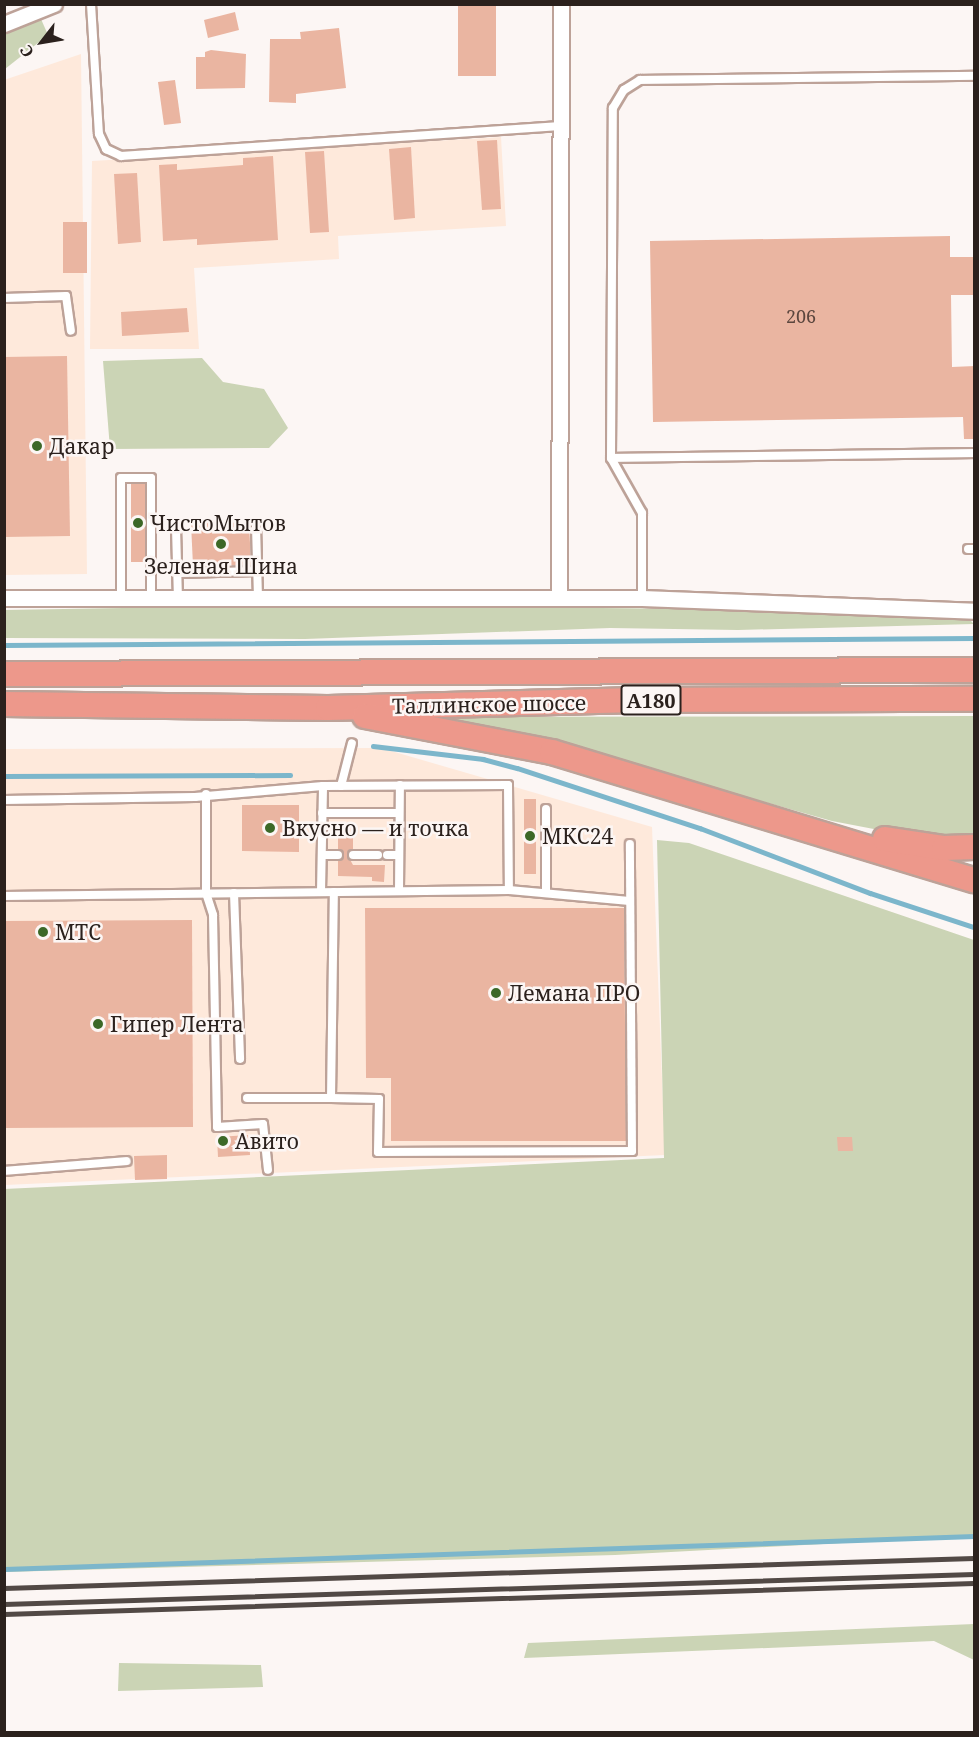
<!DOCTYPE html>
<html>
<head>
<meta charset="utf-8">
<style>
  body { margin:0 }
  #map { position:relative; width:979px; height:1737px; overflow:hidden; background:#fcf6f4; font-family:"Noto Serif",serif }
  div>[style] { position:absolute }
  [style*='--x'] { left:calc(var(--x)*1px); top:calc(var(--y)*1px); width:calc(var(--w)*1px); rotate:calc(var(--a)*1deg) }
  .commercial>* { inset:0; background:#fee9db }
  .green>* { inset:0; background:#cbd4b5 }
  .stream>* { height:4.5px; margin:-2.25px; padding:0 2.25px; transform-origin:2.25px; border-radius:2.25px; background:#7cb6cb }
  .building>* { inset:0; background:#eab5a1 }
  .roads { filter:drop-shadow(2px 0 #bda298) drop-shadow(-2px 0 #bda298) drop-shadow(0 2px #bda298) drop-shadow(0 -2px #bda298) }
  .lane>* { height:8px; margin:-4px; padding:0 4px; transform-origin:4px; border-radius:4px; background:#fff }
  .street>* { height:15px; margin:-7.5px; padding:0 7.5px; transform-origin:7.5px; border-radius:7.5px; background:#fff }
  .primary>* { height:24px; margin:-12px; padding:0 12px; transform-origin:12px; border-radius:12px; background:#ed988b }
  .rail>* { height:4.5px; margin:-2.25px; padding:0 2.25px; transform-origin:2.25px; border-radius:2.25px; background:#524945 }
  .dots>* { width:16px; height:16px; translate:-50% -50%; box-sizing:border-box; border:3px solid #fcf6f4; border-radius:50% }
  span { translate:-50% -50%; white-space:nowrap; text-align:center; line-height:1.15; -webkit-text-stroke:5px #fcf6f4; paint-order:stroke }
  .number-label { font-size:18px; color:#5b463e }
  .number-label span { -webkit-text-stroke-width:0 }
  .shield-label span { padding:2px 4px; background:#fcf6f4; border:2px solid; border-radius:4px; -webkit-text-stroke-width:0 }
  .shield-label { font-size:20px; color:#2b211d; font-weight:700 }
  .poi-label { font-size:21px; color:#2b211d }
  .left { translate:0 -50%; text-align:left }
  .street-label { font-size:21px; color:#2b211d }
  .frame { position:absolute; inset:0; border:6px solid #2b211d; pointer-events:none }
  .north { position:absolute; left:12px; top:12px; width:60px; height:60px; -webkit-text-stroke:4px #fcf6f4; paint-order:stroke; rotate:239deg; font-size:16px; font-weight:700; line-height:24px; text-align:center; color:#2b211d }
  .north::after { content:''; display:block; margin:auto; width:21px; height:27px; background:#2b211d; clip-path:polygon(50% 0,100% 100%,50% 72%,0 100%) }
</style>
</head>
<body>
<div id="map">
  <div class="commercial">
    <div style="clip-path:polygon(81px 54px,87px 574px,5px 575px,4px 80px)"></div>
    <div style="clip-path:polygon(501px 137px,506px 226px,338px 236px,339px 259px,194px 268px,199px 349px,90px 349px,92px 161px)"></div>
    <div style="clip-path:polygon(381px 748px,652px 827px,665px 1155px,5px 1185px,4px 749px)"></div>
  </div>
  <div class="green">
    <div style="clip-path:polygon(41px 19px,48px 35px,5px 69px,5px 33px)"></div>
    <div style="clip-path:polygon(202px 358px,223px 382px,264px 389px,288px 428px,269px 448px,110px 449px,103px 361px)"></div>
    <div style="clip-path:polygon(292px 605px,801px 610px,967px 617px,974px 624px,738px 630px,610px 628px,305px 639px,5px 638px,5px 610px)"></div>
    <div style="clip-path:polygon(974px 716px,974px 836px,948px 838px,905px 835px,832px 821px,626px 763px,420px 717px)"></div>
    <div style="clip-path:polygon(657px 840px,689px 843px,974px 940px,974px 1536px,615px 1555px,5px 1572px,4px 1189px,664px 1158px)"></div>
    <div style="clip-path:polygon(974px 1624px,974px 1660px,934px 1641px,524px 1658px,528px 1643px)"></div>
    <div style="clip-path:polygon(119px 1663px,261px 1665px,263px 1687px,118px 1691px)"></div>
  </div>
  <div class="stream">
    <div style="--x:4;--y:645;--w:970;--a:-0.41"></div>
    <div style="--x:373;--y:746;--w:111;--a:6.7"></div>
    <div style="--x:483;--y:759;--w:35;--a:15"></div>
    <div style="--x:517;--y:768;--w:193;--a:18.2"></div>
    <div style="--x:700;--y:828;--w:182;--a:20.9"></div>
    <div style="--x:870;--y:893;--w:109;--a:18.1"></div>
    <div style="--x:4;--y:776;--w:286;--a:-0.2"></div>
    <div style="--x:4;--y:1569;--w:971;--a:-1.95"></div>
  </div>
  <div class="building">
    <div style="clip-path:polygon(458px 4px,496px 4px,496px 76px,458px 76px)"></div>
    <div style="clip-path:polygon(235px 12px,239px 30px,208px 38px,204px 20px)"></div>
    <div style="clip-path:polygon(339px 28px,346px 88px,296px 94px,296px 103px,269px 102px,270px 39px,301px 39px,300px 32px)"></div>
    <div style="clip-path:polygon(211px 50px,246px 54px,245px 88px,196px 89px,196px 57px,205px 57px,205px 52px)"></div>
    <div style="clip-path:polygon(175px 80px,181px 123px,164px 125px,158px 82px)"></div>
    <div style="clip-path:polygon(497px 140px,501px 209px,482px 210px,477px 141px)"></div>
    <div style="clip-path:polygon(411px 147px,415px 218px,394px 220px,389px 149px)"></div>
    <div style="clip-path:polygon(324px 151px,329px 232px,310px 233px,305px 152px)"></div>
    <div style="clip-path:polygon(273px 156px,278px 240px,197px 245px,197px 239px,163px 241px,159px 165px,177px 164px,177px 170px,243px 165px,243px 158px)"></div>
    <div style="clip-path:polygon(137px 173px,141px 242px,118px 244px,114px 174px)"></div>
    <div style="clip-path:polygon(63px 222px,87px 222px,87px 273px,63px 273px)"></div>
    <div style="clip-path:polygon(950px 236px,950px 257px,975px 257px,975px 295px,951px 295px,952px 367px,975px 366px,975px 439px,964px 439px,963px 417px,653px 422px,650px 241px)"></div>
    <div style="clip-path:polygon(187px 308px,189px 332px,122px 336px,121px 312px)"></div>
    <div style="clip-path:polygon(67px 356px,70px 536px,4px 537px,4px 357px)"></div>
    <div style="clip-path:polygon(131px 484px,145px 484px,145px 562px,131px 562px)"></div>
    <div style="clip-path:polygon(249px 522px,251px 565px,193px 566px,191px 523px)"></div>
    <div style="clip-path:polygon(524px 799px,536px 799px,536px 874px,524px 874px)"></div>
    <div style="clip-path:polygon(242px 805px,299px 805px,299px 852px,242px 851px)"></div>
    <div style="clip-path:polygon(338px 834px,353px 834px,353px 849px,347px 854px,353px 865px,385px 865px,384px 882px,372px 881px,372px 877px,338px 876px,338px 861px,344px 856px,338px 849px)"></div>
    <div style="clip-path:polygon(365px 908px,624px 908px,626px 1141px,391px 1141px,391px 1078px,366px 1078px)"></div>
    <div style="clip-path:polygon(192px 920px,193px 1127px,4px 1128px,4px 921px)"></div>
    <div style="clip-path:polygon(249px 1135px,250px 1155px,218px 1157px,217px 1137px)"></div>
    <div style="clip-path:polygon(837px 1137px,852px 1137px,853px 1151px,838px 1151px)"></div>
    <div style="clip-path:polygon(167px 1155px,167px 1179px,135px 1180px,134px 1156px)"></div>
  </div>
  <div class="roads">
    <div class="lane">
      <div style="--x:91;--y:4;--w:130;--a:86.5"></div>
      <div style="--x:99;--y:134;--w:17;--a:65"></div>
      <div style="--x:106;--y:149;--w:17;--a:25"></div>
      <div style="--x:121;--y:156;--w:440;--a:-3.9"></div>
      <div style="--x:4;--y:298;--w:62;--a:-1.8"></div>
      <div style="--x:66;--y:296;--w:35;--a:82"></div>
      <div style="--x:611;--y:458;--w:363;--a:-0.8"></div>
      <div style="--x:256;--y:526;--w:72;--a:88.4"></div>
      <div style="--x:176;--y:528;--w:70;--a:88.4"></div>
      <div style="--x:968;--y:549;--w:6;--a:0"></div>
      <div style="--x:178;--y:573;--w:80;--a:-1.4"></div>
      <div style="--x:121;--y:598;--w:120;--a:-90"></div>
      <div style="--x:121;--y:478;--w:30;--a:0"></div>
      <div style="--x:151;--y:478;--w:120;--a:90"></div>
      <div style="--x:642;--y:598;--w:85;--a:-90"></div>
      <div style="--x:642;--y:513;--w:63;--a:-119.4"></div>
      <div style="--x:611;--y:458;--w:350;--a:-89.7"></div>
      <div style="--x:613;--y:108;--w:21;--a:-59"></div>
      <div style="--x:624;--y:90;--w:19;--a:-32"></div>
      <div style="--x:640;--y:80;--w:334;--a:-0.7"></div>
      <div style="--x:341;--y:786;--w:44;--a:-75.7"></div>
      <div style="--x:206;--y:794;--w:99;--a:90"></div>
      <div style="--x:206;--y:893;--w:23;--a:72"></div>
      <div style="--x:213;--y:915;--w:212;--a:88.9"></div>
      <div style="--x:217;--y:1127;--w:46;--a:-3.7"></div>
      <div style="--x:263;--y:1124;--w:46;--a:83.8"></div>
      <div style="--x:4;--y:800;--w:191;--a:-0.9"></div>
      <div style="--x:195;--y:797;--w:128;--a:-4.9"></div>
      <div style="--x:323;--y:786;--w:185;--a:-0.3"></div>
      <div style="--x:508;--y:785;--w:105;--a:89.5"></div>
      <div style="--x:322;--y:813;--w:77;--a:0"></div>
      <div style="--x:322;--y:855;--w:16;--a:0"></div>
      <div style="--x:353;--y:855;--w:25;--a:0"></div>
      <div style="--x:387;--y:855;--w:12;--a:0"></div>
      <div style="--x:399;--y:891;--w:106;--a:-89.5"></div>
      <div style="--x:546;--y:891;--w:82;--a:-90"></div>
      <div style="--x:321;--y:892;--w:106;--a:-88.9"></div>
      <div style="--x:234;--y:893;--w:166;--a:87.9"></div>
      <div style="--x:4;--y:896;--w:505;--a:-0.68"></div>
      <div style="--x:509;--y:890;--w:121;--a:5.2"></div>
      <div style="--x:247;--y:1098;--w:84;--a:0"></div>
      <div style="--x:331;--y:1098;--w:206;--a:-89.2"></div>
      <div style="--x:331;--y:1098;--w:48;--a:1.2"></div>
      <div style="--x:379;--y:1099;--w:53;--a:91.1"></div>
      <div style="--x:378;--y:1152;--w:254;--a:-0.2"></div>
      <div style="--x:632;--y:1151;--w:307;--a:-90.4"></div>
      <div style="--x:4;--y:1171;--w:123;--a:-4.6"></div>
    </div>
    <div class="street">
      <div style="--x:4;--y:24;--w:54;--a:-21.8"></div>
      <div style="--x:4;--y:598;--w:638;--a:0"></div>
      <div style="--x:642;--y:598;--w:332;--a:2.2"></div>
      <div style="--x:559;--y:598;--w:594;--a:-89.81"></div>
    </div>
    <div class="primary">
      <div style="--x:4;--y:674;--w:970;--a:-0.24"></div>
      <div style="--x:4;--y:704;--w:324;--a:0.7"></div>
      <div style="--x:328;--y:708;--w:299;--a:-1.5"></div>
      <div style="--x:627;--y:700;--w:347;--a:-0.2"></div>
      <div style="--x:365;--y:716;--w:190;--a:10.9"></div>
      <div style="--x:552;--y:752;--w:441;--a:16.9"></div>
      <div style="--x:885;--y:839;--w:60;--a:8.7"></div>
      <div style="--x:944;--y:848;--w:30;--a:-2"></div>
    </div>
  </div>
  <div class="rail">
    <div style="--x:4;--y:1588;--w:970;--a:-1.77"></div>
    <div style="--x:4;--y:1604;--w:970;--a:-1.77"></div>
    <div style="--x:4;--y:1614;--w:970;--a:-1.83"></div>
  </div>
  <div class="dots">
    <div style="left:37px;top:446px;background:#3c6827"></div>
    <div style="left:138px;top:523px;background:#3c6827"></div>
    <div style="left:221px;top:544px;background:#3c6827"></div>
    <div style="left:270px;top:828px;background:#3c6827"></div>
    <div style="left:530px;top:836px;background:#3c6827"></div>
    <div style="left:43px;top:932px;background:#3c6827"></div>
    <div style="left:496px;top:993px;background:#3c6827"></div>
    <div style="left:98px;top:1024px;background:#3c6827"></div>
    <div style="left:223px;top:1141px;background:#3c6827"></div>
  </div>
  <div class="number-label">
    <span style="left:801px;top:316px">206</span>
  </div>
  <div class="shield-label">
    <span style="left:651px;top:700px">A180</span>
  </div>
  <div class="poi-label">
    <span class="left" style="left:49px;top:446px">Дакар</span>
    <span class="left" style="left:150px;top:523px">ЧистоМытов</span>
    <span style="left:221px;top:566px">Зеленая Шина</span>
    <span class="left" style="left:282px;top:828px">Вкусно — и точка</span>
    <span class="left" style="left:542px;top:836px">МКС24</span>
    <span class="left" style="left:55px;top:932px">МТС</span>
    <span class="left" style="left:508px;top:993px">Лемана ПРО</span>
    <span class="left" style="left:110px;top:1024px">Гипер Лента</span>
    <span class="left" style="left:235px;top:1141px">Авито</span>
  </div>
  <div class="street-label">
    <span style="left:489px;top:704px;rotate:-1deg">Таллинское шоссе</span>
  </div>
  <div class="frame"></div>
  <div class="north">С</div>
</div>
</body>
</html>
